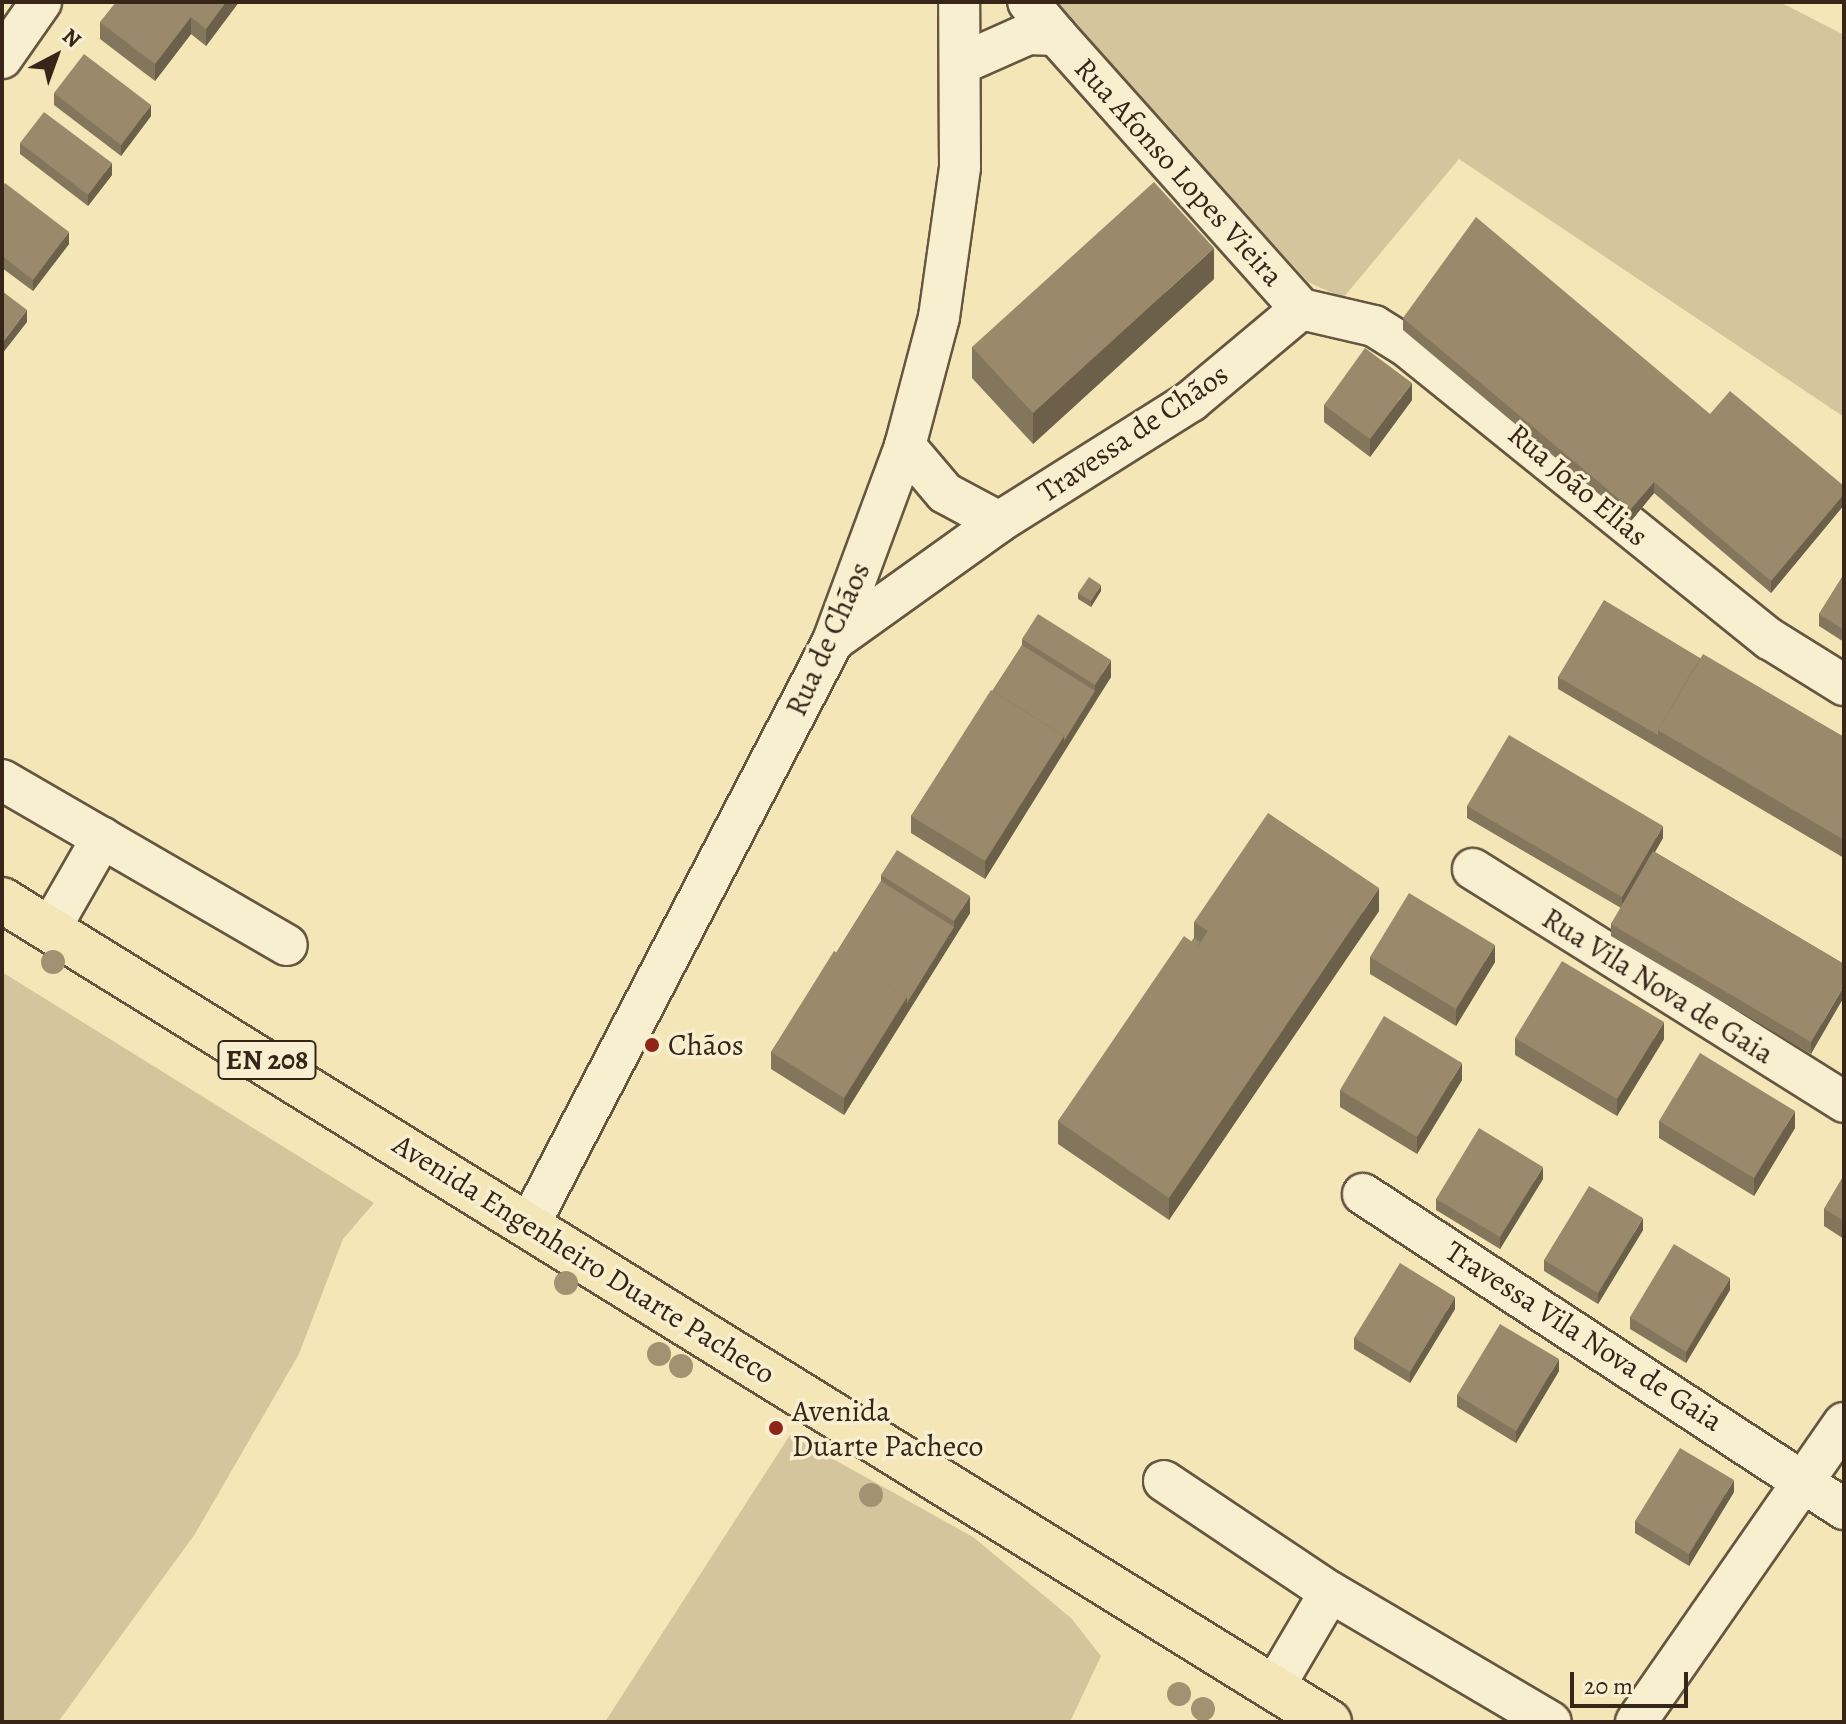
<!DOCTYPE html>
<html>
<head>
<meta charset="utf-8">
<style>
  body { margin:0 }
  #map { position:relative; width:1846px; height:1724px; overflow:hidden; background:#f5e6b7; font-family:Alegreya,serif }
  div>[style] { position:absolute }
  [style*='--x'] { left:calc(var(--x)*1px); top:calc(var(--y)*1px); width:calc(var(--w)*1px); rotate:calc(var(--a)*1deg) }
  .green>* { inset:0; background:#d5c59c }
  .roads { filter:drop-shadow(2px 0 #665540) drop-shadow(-2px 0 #665540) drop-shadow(0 2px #665540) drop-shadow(0 -2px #665540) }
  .street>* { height:40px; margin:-20px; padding:0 20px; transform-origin:20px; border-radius:20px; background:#f8efd0 }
  .primary>* { height:44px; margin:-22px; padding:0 22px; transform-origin:22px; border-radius:22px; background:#f5e6b7 }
  .trees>* { width:24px; height:24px; margin:-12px; border-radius:50%; background:#a29272 }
  .wall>* { inset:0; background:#84765c }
  .shaded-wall>* { inset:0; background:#6c604b }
  .building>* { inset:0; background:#9a896b }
  .dots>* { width:22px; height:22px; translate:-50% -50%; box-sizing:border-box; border:4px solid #f8efd0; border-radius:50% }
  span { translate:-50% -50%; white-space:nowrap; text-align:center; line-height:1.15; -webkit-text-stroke:7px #f8efd0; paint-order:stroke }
  .shield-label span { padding:2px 6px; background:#f8efd0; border:2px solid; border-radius:6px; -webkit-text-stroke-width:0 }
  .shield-label { font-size:28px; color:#372518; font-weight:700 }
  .street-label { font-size:30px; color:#372518 }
  .poi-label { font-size:30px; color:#372518 }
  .left { translate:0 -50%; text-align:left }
  .frame { position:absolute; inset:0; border:4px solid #372518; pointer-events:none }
  .north { position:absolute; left:16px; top:16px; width:80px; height:80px; -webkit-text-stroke:6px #f8efd0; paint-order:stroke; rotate:41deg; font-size:22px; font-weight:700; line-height:32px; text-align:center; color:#372518 }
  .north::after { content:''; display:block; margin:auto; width:28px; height:36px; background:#372518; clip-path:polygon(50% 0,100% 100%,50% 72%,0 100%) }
  .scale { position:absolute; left:1570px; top:1672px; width:118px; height:36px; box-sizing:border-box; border:4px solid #372518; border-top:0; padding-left:10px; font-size:24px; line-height:28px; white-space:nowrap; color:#372518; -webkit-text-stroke:6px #f8efd0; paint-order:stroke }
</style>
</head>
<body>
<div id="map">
  <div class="green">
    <div style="clip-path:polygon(1055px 2px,1780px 2px,1844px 35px,1844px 417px,1459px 159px,1343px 298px,1308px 282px)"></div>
    <div style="clip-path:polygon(2px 972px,374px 1203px,343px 1239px,299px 1354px,195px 1534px,58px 1722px,2px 1722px)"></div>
    <div style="clip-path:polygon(790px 1435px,973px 1537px,1071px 1618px,1101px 1656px,1070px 1722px,605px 1722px)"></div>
  </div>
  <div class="roads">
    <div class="street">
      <div style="--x:1056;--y:35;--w:368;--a:48.2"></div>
      <div style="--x:2;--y:58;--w:68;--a:-55.1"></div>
      <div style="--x:963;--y:63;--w:71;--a:-24"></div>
      <div style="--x:1028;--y:34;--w:28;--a:2"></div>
      <div style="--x:1056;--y:35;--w:43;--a:-130.3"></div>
      <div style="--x:1301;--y:309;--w:75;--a:13.1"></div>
      <div style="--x:1374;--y:326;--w:36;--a:32"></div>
      <div style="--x:1405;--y:345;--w:469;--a:38.9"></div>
      <div style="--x:1770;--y:639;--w:87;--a:31.9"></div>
      <div style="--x:999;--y:522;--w:227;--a:-32.2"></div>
      <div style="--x:1191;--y:401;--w:143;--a:-39.9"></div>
      <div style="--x:833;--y:641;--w:204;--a:-35.6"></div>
      <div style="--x:999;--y:522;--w:61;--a:-151.8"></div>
      <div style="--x:945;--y:493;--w:62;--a:-130.4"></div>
      <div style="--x:2;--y:780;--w:329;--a:30.1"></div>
      <div style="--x:1473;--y:869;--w:438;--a:32.1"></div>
      <div style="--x:51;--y:927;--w:103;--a:-60.2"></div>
      <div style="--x:1363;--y:1194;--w:575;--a:33.22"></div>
      <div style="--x:529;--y:1225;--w:658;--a:-62.5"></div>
      <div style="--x:833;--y:641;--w:208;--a:-69.7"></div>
      <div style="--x:905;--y:446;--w:133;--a:-75.2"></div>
      <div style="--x:939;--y:317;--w:151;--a:-82"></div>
      <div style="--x:960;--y:167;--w:165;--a:-90.3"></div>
      <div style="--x:1164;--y:1481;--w:200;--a:33.8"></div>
      <div style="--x:1274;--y:1687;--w:110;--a:-59.5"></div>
      <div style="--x:1330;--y:1592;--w:256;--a:30.5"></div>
      <div style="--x:1636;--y:1722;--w:364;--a:-55.2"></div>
    </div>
    <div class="primary">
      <div style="--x:2;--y:900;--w:1561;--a:31.78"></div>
    </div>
  </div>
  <div class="trees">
    <div style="left:53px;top:962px"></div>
    <div style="left:566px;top:1283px"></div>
    <div style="left:659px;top:1354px"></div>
    <div style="left:681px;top:1366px"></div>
    <div style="left:871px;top:1495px"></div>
    <div style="left:1179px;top:1694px"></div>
    <div style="left:1203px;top:1709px"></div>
  </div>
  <div class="wall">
    <div style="clip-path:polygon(239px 2px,206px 46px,191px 34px,155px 81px,100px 39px,100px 22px)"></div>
    <div style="clip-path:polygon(54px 93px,151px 116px,121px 156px,54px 105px)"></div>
    <div style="clip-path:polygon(20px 143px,112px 175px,88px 206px,20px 154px)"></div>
    <div style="clip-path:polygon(2px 187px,69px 244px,33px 291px,2px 268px)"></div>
    <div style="clip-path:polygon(1214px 279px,1033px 444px,972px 378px,972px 347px)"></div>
    <div style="clip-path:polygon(1403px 318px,1710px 414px,1844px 486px,1844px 505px,1771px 593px,1654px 493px,1631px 521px,1403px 330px)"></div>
    <div style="clip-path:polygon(1412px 400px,1370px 457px,1324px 422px,1324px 405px)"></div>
    <div style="clip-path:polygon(1844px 574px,1844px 642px,1819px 626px,1819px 614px)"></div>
    <div style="clip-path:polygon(1101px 591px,1091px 607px,1078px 599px,1078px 593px)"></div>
    <div style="clip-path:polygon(1022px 639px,1111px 677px,985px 879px,911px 833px,911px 816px,1022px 645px)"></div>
    <div style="clip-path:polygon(1700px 658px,1844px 737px,1844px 858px,1558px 689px,1558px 677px)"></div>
    <div style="clip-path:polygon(1467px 806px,1663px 838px,1655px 852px,1844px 964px,1811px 1054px,1611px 936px,1611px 924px,1621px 908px,1467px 818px)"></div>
    <div style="clip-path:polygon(881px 875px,970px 913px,844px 1115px,771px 1069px,771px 1052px,836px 953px,881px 881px)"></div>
    <div style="clip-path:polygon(1379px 911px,1169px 1220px,1058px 1144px,1058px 1121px,1194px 938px,1194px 922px)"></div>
    <div style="clip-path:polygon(1370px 957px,1495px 962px,1456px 1026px,1370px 974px)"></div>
    <div style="clip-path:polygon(1515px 1038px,1664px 1039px,1617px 1116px,1515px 1055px)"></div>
    <div style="clip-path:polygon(1462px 1080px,1417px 1154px,1340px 1107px,1340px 1090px)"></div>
    <div style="clip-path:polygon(1659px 1121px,1795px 1128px,1754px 1196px,1659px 1138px)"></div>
    <div style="clip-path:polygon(1844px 1175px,1844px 1239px,1824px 1226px,1824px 1209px)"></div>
    <div style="clip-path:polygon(1543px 1179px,1500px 1249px,1436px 1210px,1436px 1199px)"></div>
    <div style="clip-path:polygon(1643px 1230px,1598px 1304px,1544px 1271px,1544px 1260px)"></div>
    <div style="clip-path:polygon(1730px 1290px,1686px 1363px,1630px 1329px,1630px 1317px)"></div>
    <div style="clip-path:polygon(1455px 1309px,1410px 1383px,1354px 1349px,1354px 1338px)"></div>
    <div style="clip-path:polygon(1559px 1371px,1516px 1443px,1457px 1407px,1457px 1395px)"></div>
    <div style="clip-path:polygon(1734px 1492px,1689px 1566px,1635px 1533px,1635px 1521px)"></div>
  </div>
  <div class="shaded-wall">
    <div style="clip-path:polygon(226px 2px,239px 2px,206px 46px,206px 29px)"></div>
    <div style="clip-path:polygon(191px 17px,191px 34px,155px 81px,155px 64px)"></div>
    <div style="clip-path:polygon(151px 105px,151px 116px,121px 156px,121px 145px)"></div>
    <div style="clip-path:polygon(112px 163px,112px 175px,88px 206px,88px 195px)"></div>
    <div style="clip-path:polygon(69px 232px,69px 244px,33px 291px,33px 280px)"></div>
    <div style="clip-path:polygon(1214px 248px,1214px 279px,1033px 444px,1033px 413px)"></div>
    <div style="clip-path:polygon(27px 310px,27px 322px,2px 354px,2px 343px)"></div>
    <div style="clip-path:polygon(1412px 383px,1412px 400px,1370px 457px,1370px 439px)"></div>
    <div style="clip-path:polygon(1654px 482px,1654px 493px,1631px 521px,1631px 509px)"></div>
    <div style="clip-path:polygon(1844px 494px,1844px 505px,1771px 593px,1771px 581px)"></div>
    <div style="clip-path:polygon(1101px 585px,1101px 591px,1091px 607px,1091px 601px)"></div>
    <div style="clip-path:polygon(1111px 660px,1111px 677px,1095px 702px,1095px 685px)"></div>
    <div style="clip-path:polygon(1095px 691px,1095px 702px,985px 879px,985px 861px,1064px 736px)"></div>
    <div style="clip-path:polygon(1663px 826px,1663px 838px,1622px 908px,1622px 897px)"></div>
    <div style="clip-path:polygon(1379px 888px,1379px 911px,1169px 1220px,1169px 1198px)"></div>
    <div style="clip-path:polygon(970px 896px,970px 913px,844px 1115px,844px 1098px,907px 997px,954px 927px,954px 921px)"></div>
    <div style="clip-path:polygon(1495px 945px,1495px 962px,1456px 1026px,1456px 1009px)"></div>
    <div style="clip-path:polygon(1844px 986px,1844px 997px,1811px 1054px,1811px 1042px)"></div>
    <div style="clip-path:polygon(1664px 1022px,1664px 1039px,1617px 1116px,1617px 1099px)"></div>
    <div style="clip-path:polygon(1462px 1063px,1462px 1080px,1417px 1154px,1417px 1137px)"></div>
    <div style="clip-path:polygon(1795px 1111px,1795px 1128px,1754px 1196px,1754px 1178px)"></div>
    <div style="clip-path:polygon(1543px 1167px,1543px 1179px,1500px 1249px,1500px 1237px)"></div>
    <div style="clip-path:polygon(1643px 1218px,1643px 1230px,1598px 1304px,1598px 1293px)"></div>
    <div style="clip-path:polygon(1730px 1278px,1730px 1290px,1686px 1363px,1686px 1352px)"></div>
    <div style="clip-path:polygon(1455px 1297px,1455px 1309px,1410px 1383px,1410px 1372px)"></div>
    <div style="clip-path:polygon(1559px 1359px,1559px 1371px,1516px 1443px,1516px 1431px)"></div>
    <div style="clip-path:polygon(1734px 1480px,1734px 1492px,1689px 1566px,1689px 1554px)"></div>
  </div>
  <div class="building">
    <div style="clip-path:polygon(116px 2px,226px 2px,206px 29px,191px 17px,155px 64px,100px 22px)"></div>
    <div style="clip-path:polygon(84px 54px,151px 105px,121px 145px,54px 93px)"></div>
    <div style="clip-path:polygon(44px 112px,112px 163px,88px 195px,20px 143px)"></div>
    <div style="clip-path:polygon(1154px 182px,1214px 248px,1033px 413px,972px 347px)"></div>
    <div style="clip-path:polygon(5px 183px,69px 232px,33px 280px,2px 256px,2px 187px)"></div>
    <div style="clip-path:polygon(1476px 217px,1710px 414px,1730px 391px,1844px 486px,1844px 494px,1771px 581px,1654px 482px,1631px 509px,1403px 318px)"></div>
    <div style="clip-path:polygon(2px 291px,27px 310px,2px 343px)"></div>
    <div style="clip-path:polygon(1365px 348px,1412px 383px,1370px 439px,1324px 405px)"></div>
    <div style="clip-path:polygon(1844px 574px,1844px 630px,1819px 614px)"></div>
    <div style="clip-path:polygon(1089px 577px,1101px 585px,1091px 601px,1078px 593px)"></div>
    <div style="clip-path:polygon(1604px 600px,1700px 658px,1658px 730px,1658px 735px,1558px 677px)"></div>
    <div style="clip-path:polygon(1038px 614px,1111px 660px,1095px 685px,1022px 639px)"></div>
    <div style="clip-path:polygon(1022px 645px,1095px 691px,1064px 741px,1064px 736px,993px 691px)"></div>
    <div style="clip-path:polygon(1703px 654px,1844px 737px,1844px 840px,1658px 730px)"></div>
    <div style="clip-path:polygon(991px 690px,1064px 736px,985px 861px,911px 816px)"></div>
    <div style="clip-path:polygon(1509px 735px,1663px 826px,1622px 897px,1467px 806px)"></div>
    <div style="clip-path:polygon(1268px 813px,1379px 888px,1169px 1198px,1058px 1121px,1184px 936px,1198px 946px,1208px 931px,1194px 922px)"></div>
    <div style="clip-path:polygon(897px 850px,970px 896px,954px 921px,881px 875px)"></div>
    <div style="clip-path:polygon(1653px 851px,1844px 964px,1844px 986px,1811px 1042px,1611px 924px)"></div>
    <div style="clip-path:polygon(881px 881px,954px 927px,907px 1003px,907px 997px,836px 953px)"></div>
    <div style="clip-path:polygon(1409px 893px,1495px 945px,1456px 1009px,1370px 957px)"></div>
    <div style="clip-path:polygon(1194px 938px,1200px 942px,1198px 946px,1191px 942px)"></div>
    <div style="clip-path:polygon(834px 951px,907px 997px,844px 1098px,771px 1052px)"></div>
    <div style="clip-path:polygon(1562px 961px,1664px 1022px,1617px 1099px,1515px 1038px)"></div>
    <div style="clip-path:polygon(1384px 1016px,1462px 1063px,1417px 1137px,1340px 1090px)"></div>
    <div style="clip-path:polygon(1700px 1053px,1795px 1111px,1754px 1178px,1659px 1121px)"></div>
    <div style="clip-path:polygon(1479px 1128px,1543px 1167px,1500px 1237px,1436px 1199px)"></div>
    <div style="clip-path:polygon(1844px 1175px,1844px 1221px,1824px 1209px)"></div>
    <div style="clip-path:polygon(1589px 1186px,1643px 1218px,1598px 1293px,1544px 1260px)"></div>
    <div style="clip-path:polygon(1674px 1244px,1730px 1278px,1686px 1352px,1630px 1317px)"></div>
    <div style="clip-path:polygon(1400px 1263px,1455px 1297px,1410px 1372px,1354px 1338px)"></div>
    <div style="clip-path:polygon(1500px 1324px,1559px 1359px,1516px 1431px,1457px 1395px)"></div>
    <div style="clip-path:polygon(1680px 1448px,1734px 1480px,1689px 1554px,1635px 1521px)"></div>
  </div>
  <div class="dots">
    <div style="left:652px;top:1045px;background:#8f2418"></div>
    <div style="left:776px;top:1428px;background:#8f2418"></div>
  </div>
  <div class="shield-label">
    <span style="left:267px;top:1060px">EN 208</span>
  </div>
  <div class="street-label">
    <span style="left:1179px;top:172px;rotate:48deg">Rua Afonso Lopes Vieira</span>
    <span style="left:1133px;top:433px;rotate:-34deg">Travessa de Chãos</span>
    <span style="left:1578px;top:485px;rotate:40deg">Rua João Elias</span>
    <span style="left:828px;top:639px;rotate:-66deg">Rua de Chãos</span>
    <span style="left:1658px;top:986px;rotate:32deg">Rua Vila Nova de Gaia</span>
    <span style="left:584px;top:1259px;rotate:32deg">Avenida Engenheiro Duarte Pacheco</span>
    <span style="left:1584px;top:1336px;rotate:33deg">Travessa Vila Nova de Gaia</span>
  </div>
  <div class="poi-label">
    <span class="left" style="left:668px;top:1045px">Chãos</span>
    <span class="left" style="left:792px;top:1428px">Avenida<br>Duarte Pacheco</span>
  </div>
  <div class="frame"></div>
  <div class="north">N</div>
  <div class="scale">20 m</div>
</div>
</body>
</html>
